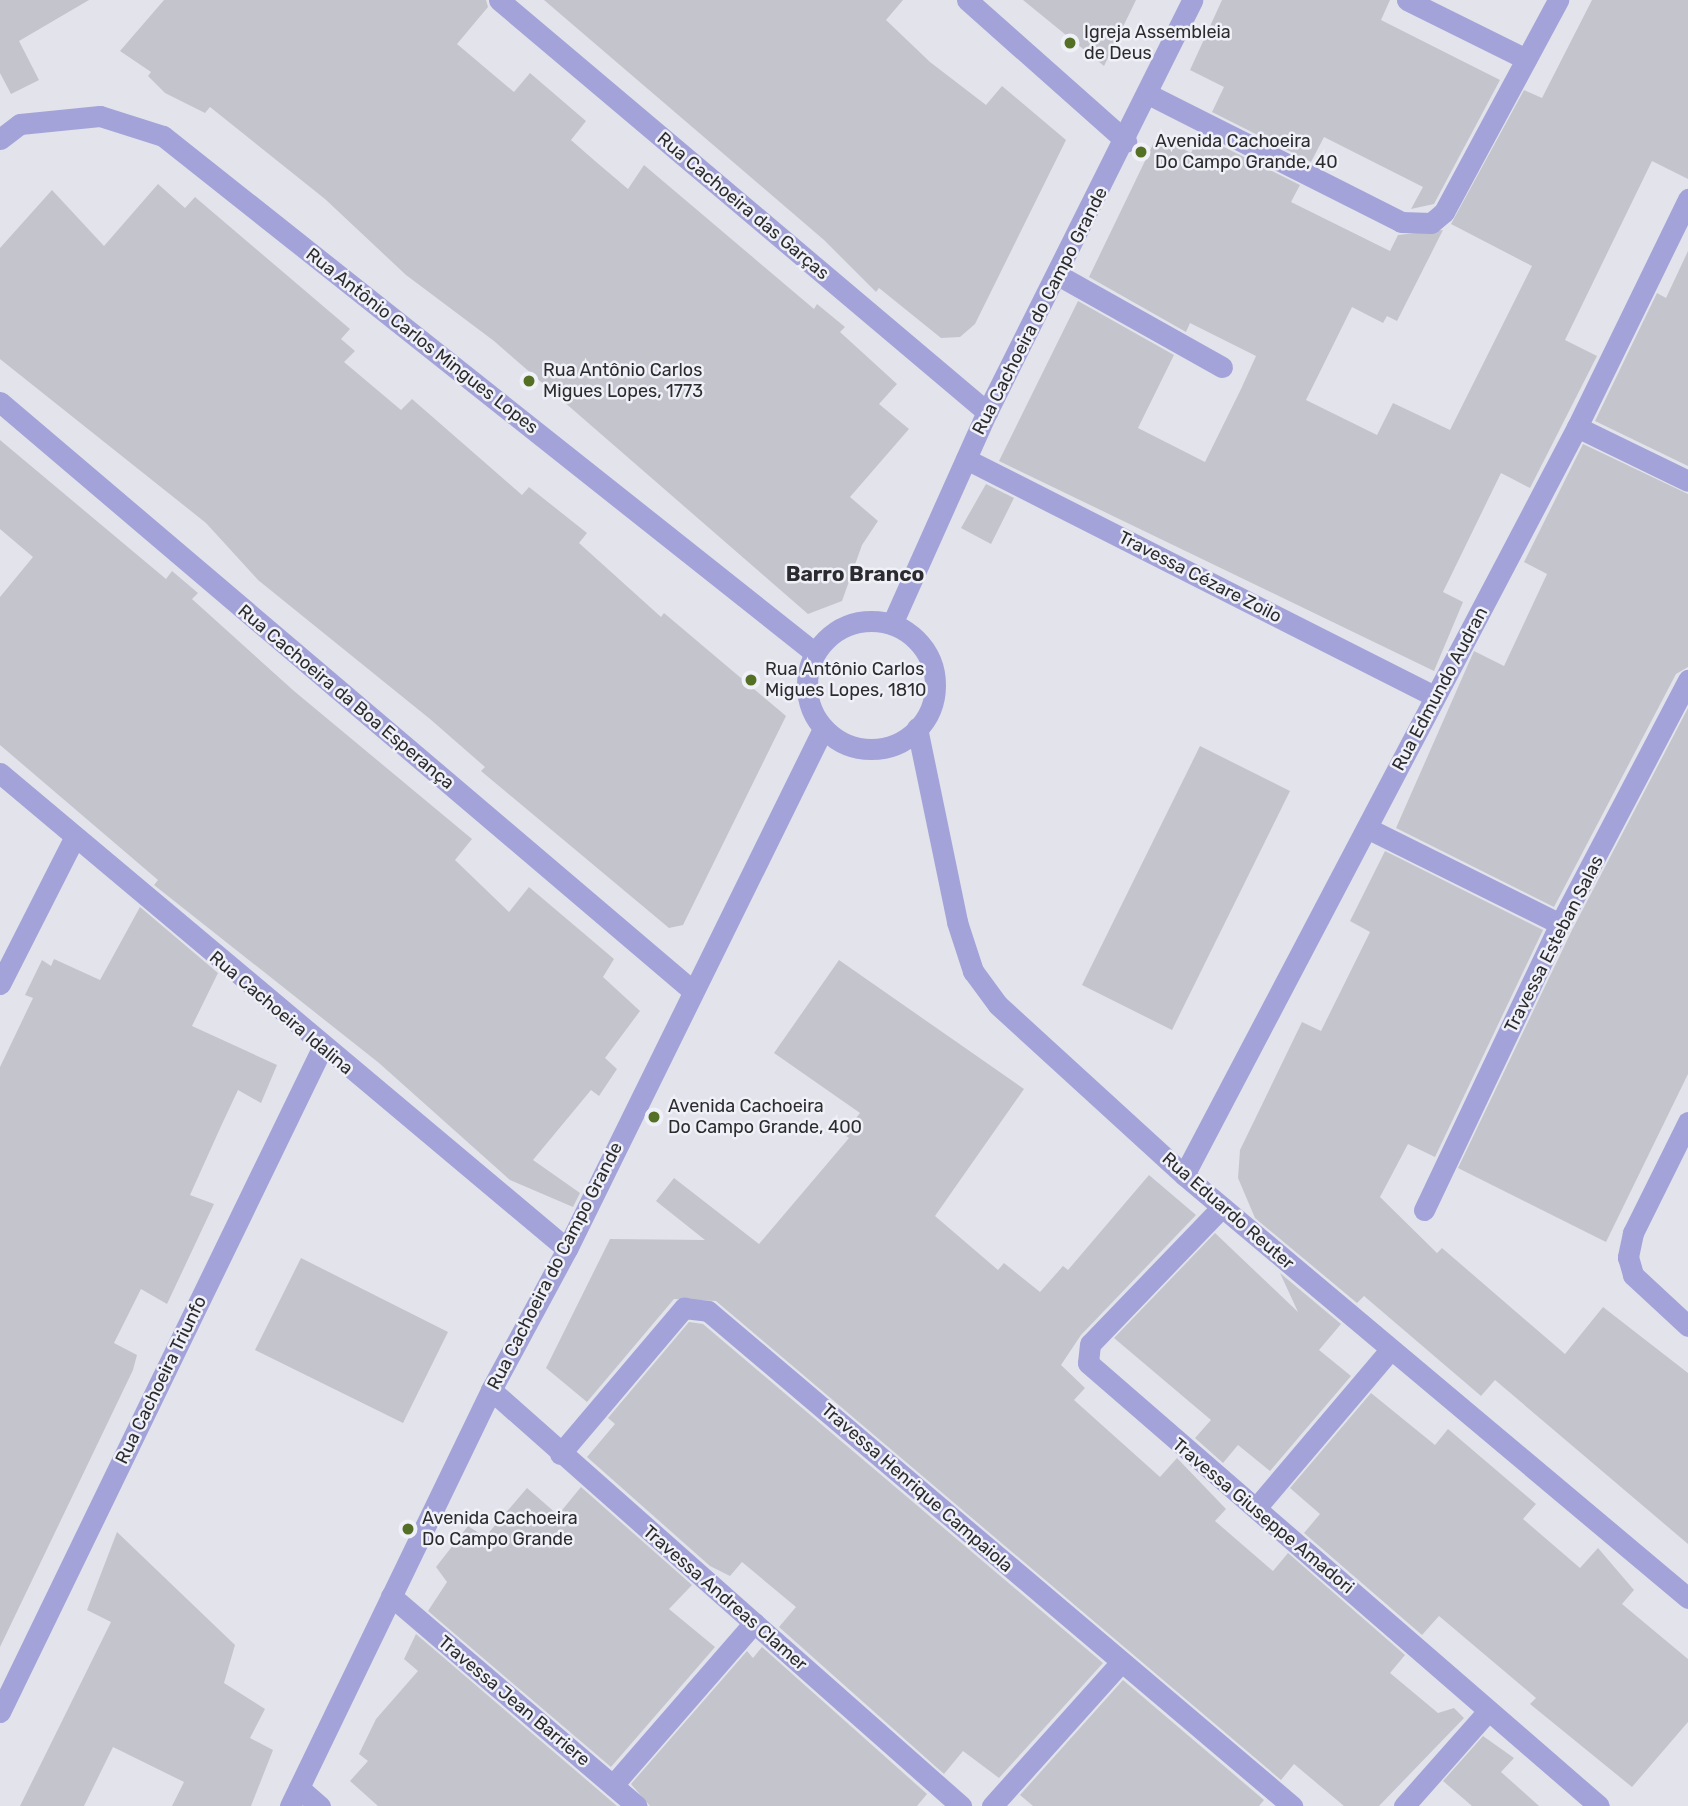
<!DOCTYPE html>
<html>
<head>
<meta charset="utf-8">
<style>
  body { margin:0 }
  #map { position:relative; width:1688px; height:1806px; overflow:hidden; background:#e3e3eb; font-family:Rubik,sans-serif }
  div>[style] { position:absolute }
  [style*='--x'] { left:calc(var(--x)*1px); top:calc(var(--y)*1px); width:calc(var(--w)*1px); rotate:calc(var(--a)*1deg) }
  .building>* { inset:0; background:#c4c5cc }
  .minor>* { height:21px; margin:-10.5px; padding:0 10.5px; transform-origin:10.5px; border-radius:10.5px; background:#a3a3da }
  .tertiary>* { height:21px; margin:-10.5px; padding:0 10.5px; transform-origin:10.5px; border-radius:10.5px; background:#a3a3da }
  .tertiary>.ring { margin:-10.5px; padding:0; box-sizing:content-box; background:none; border:21px solid #a3a3da; border-radius:50% }
  .dots>* { width:19px; height:19px; translate:-50% -50%; box-sizing:border-box; border:4px solid #f0f1f8; border-radius:50% }
  span { translate:-50% -50%; white-space:nowrap; text-align:center; line-height:1.15; -webkit-text-stroke:5px #f0f1f8; paint-order:stroke }
  .poi-label { font-size:18px; color:#2c2c2e }
  .left { translate:0 -50%; text-align:left }
  .street-label { font-size:18px; color:#2c2c2e }
  .quarter-label { font-size:21px; color:#2b2b30; font-weight:700 }
</style>
</head>
<body>
<div id="map">
  <div class="building">
    <div style="clip-path:polygon(0 0,89px 0,19px 41px,39px 80px,11px 94px,0 73px)"></div>
    <div style="clip-path:polygon(164px 0,486px 0,488px 7px,457px 44px,514px 92px,530px 73px,586px 121px,571px 140px,595px 161px,628px 189px,644px 165px,814px 309px,817px 304px,845px 327px,840px 332px,897px 384px,879px 404px,909px 429px,850px 497px,878px 521px,862px 545px,842px 601px,808px 614px,494px 341px,406px 275px,325px 199px,210px 107px,205px 113px,165px 93px,148px 76px,151px 72px,120px 51px)"></div>
    <div style="clip-path:polygon(544px 0,903px 0,886px 20px,930px 62px,986px 105px,1002px 86px,1066px 140px,975px 324px,960px 337px,941px 338px,879px 288px,876px 292px,824px 240px)"></div>
    <div style="clip-path:polygon(1023px 0,1136px 0,1104px 66px)"></div>
    <div style="clip-path:polygon(1222px 0,1390px 0,1381px 20px,1500px 80px,1434px 204px,1411px 209px,1423px 187px,1324px 137px,1311px 162px,1212px 112px,1224px 87px,1190px 70px)"></div>
    <div style="clip-path:polygon(1592px 0,1688px 0,1688px 179px,1652px 161px,1565px 340px,1597px 356px,1530px 488px,1501px 473px,1443px 592px,1463px 602px,1434px 671px,999px 461px,1078px 301px,1174px 355px,1138px 428px,1205px 462px,1241px 389px,1256px 356px,1190px 323px,1186px 332px,1089px 277px,1157px 136px,1191px 153px,1200px 135px,1300px 185px,1291px 202px,1390px 251px,1398px 235px,1443px 230px,1397px 321px,1387px 316px,1383px 323px,1352px 307px,1306px 400px,1377px 435px,1393px 403px,1450px 430px,1532px 266px,1451px 224px,1524px 90px,1542px 98px)"></div>
    <div style="clip-path:polygon(158px 184px,185px 208px,195px 197px,350px 329px,341px 339px,355px 351px,344px 362px,401px 410px,412px 399px,522px 495px,529px 487px,587px 533px,579px 543px,661px 617px,664px 613px,786px 716px,683px 925px,669px 928px,481px 771px,485px 767px,430px 719px,258px 580px,206px 523px,0 359px,0 248px,52px 190px,104px 246px)"></div>
    <div style="clip-path:polygon(1688px 251px,1688px 466px,1595px 421px,1657px 293px,1666px 298px)"></div>
    <div style="clip-path:polygon(0 440px,166px 579px,172px 571px,198px 593px,192px 599px,294px 691px,472px 839px,455px 860px,509px 912px,529px 887px,614px 959px,603px 977px,640px 1011px,605px 1058px,617px 1069px,599px 1096px,591px 1090px,533px 1160px,580px 1193px,573px 1207px,510px 1180px,379px 1063px,154px 885px,158px 880px,0 745px,0 597px,33px 557px,0 529px)"></div>
    <div style="clip-path:polygon(1583px 444px,1688px 494px,1688px 667px,1676px 674px,1554px 907px,1396px 828px,1474px 651px,1504px 666px,1547px 574px,1524px 562px)"></div>
    <div style="clip-path:polygon(986px 484px,1014px 498px,991px 544px,961px 528px)"></div>
    <div style="clip-path:polygon(1688px 708px,1688px 1074px,1606px 1242px,1458px 1168px,1572px 930px)"></div>
    <div style="clip-path:polygon(1200px 746px,1290px 791px,1172px 1030px,1082px 985px)"></div>
    <div style="clip-path:polygon(1385px 851px,1543px 930px,1435px 1157px,1408px 1144px,1380px 1197px,1437px 1253px,1442px 1248px,1565px 1354px,1603px 1307px,1688px 1373px,1688px 1544px,1495px 1380px,1481px 1396px,1364px 1296px,1357px 1303px,1255px 1218px,1238px 1178px,1240px 1150px,1302px 1022px,1321px 1031px,1370px 932px,1350px 921px)"></div>
    <div style="clip-path:polygon(140px 907px,218px 973px,192px 1026px,277px 1065px,261px 1103px,238px 1090px,222px 1124px,190px 1195px,214px 1204px,167px 1304px,141px 1289px,114px 1343px,137px 1355px,133px 1370px,0 1647px,0 1067px,33px 998px,25px 995px,42px 960px,51px 966px,54px 959px,100px 980px)"></div>
    <div style="clip-path:polygon(839px 960px,1024px 1089px,935px 1216px,998px 1270px,1004px 1263px,1040px 1292px,1063px 1266px,1068px 1270px,1149px 1175px,1196px 1215px,1081px 1335px,1061px 1365px,1085px 1388px,1074px 1400px,1160px 1477px,1177px 1458px,1226px 1509px,1215px 1521px,1273px 1571px,1288px 1553px,1405px 1655px,1390px 1673px,1438px 1713px,1454px 1708px,1464px 1718px,1379px 1806px,1344px 1806px,1294px 1764px,1281px 1780px,716px 1301px,674px 1299px,587px 1402px,546px 1368px,610px 1239px,705px 1240px,656px 1201px,674px 1178px,759px 1244px,849px 1138px,843px 1134px,860px 1113px,774px 1053px)"></div>
    <div style="clip-path:polygon(1215px 1233px,1298px 1312px,1280px 1273px,1341px 1324px,1319px 1350px,1351px 1376px,1270px 1471px,1238px 1445px,1223px 1463px,1195px 1438px,1211px 1420px,1114px 1338px)"></div>
    <div style="clip-path:polygon(301px 1258px,448px 1332px,403px 1423px,255px 1350px)"></div>
    <div style="clip-path:polygon(689px 1322px,703px 1324px,1103px 1663px,999px 1778px,963px 1751px,944px 1774px,779px 1627px,796px 1607px,742px 1562px,730px 1576px,710px 1566px,587px 1457px,615px 1424px,608px 1418px)"></div>
    <div style="clip-path:polygon(1371px 1393px,1435px 1445px,1448px 1429px,1536px 1504px,1523px 1519px,1580px 1568px,1598px 1548px,1634px 1590px,1622px 1604px,1688px 1659px,1688px 1722px,1632px 1787px,1530px 1704px,1536px 1698px,1439px 1616px,1422px 1635px,1304px 1533px,1320px 1514px,1290px 1488px)"></div>
    <div style="clip-path:polygon(581px 1487px,692px 1585px,669px 1609px,715px 1647px,611px 1767px,428px 1611px,447px 1582px,436px 1567px,468px 1526px,485px 1537px,527px 1488px,558px 1515px)"></div>
    <div style="clip-path:polygon(117px 1532px,235px 1645px,224px 1683px,265px 1709px,250px 1738px,273px 1750px,251px 1806px,172px 1806px,184px 1782px,113px 1747px,84px 1806px,20px 1806px,111px 1622px,87px 1610px)"></div>
    <div style="clip-path:polygon(416px 1634px,617px 1806px,378px 1806px,350px 1781px,368px 1761px,359px 1754px,376px 1719px,418px 1671px,404px 1659px)"></div>
    <div style="clip-path:polygon(762px 1647px,927px 1794px,917px 1806px,650px 1806px,631px 1784px,747px 1651px,753px 1658px)"></div>
    <div style="clip-path:polygon(1123px 1680px,1264px 1800px,1259px 1806px,1033px 1806px,1020px 1795px)"></div>
    <div style="clip-path:polygon(1483px 1736px,1514px 1758px,1501px 1772px,1539px 1806px,1472px 1806px,1443px 1781px)"></div>
  </div>
  <div class="minor">
    <div style="--x:499;--y:0;--w:639;--a:40.17"></div>
    <div style="--x:967;--y:0;--w:213;--a:41.6"></div>
    <div style="--x:1407;--y:0;--w:133;--a:26.4"></div>
    <div style="--x:1150;--y:95;--w:281;--a:26.8"></div>
    <div style="--x:1401;--y:222;--w:30;--a:2"></div>
    <div style="--x:1431;--y:223;--w:17;--a:-40"></div>
    <div style="--x:1444;--y:212;--w:241;--a:-61.7"></div>
    <div style="--x:1058;--y:275;--w:188;--a:29.3"></div>
    <div style="--x:0;--y:402;--w:909;--a:40.36"></div>
    <div style="--x:1577;--y:427;--w:123;--a:25.9"></div>
    <div style="--x:966;--y:459;--w:525;--a:26.86"></div>
    <div style="--x:0;--y:773;--w:740;--a:40.01"></div>
    <div style="--x:1367;--y:828;--w:216;--a:26.4"></div>
    <div style="--x:0;--y:984;--w:161;--a:-63.1"></div>
    <div style="--x:1688;--y:1122;--w:124;--a:116.4"></div>
    <div style="--x:1633;--y:1233;--w:25;--a:102"></div>
    <div style="--x:1628;--y:1257;--w:19;--a:74"></div>
    <div style="--x:1633;--y:1275;--w:75;--a:42.8"></div>
    <div style="--x:1184;--y:1175;--w:845;--a:-62.28"></div>
    <div style="--x:1577;--y:427;--w:254;--a:-64"></div>
    <div style="--x:1222;--y:1207;--w:190;--a:133.9"></div>
    <div style="--x:1090;--y:1344;--w:19;--a:96"></div>
    <div style="--x:1088;--y:1363;--w:676;--a:40.92"></div>
    <div style="--x:1424;--y:1210;--w:317;--a:-64.6"></div>
    <div style="--x:1560;--y:924;--w:276;--a:-62.3"></div>
    <div style="--x:491;--y:1390;--w:628;--a:41.51"></div>
    <div style="--x:560;--y:1454;--w:192;--a:-49.7"></div>
    <div style="--x:684;--y:1308;--w:24;--a:7"></div>
    <div style="--x:708;--y:1311;--w:766;--a:40.28"></div>
    <div style="--x:1256;--y:1508;--w:207;--a:-49.7"></div>
    <div style="--x:391;--y:1596;--w:323;--a:40.5"></div>
    <div style="--x:0;--y:1712;--w:738;--a:-64.13"></div>
    <div style="--x:613;--y:1785;--w:215;--a:-49"></div>
    <div style="--x:299;--y:1788;--w:28;--a:41"></div>
    <div style="--x:290;--y:1806;--w:462;--a:-64.2"></div>
    <div style="--x:491;--y:1390;--w:160;--a:-61.7"></div>
    <div style="--x:567;--y:1249;--w:580;--a:-63.79"></div>
    <div style="--x:992;--y:1806;--w:193;--a:-48.1"></div>
    <div style="--x:1404;--y:1806;--w:127;--a:-48.5"></div>
  </div>
  <div class="tertiary">
    <div style="--x:0;--y:139;--w:25;--a:-37"></div>
    <div style="--x:20;--y:124;--w:80;--a:-5.7"></div>
    <div style="--x:100;--y:116;--w:66;--a:17.6"></div>
    <div style="--x:163;--y:136;--w:832;--a:38.41"></div>
    <div class="ring" style="left:807px;top:621px;width:107px;height:107px"></div>
    <div style="--x:892;--y:624;--w:232;--a:-65.9"></div>
    <div style="--x:987;--y:412;--w:460;--a:-63.5"></div>
    <div style="--x:917;--y:728;--w:198;--a:78.3"></div>
    <div style="--x:957;--y:922;--w:52;--a:71.9"></div>
    <div style="--x:973;--y:971;--w:42;--a:53.7"></div>
    <div style="--x:998;--y:1005;--w:252;--a:42.4"></div>
    <div style="--x:1184;--y:1175;--w:658;--a:40.01"></div>
  </div>
  <div class="dots">
    <div style="left:1070px;top:43px;background:#537025"></div>
    <div style="left:1141px;top:152px;background:#537025"></div>
    <div style="left:529px;top:381px;background:#537025"></div>
    <div style="left:751px;top:680px;background:#537025"></div>
    <div style="left:654px;top:1117px;background:#537025"></div>
    <div style="left:408px;top:1529px;background:#537025"></div>
  </div>
  <div class="poi-label">
    <span class="left" style="left:1084px;top:43px">Igreja Assembleia<br>de Deus</span>
    <span class="left" style="left:1155px;top:152px">Avenida Cachoeira<br>Do Campo Grande, 40</span>
    <span class="left" style="left:543px;top:381px">Rua Antônio Carlos<br>Migues Lopes, 1773</span>
    <span class="left" style="left:765px;top:680px">Rua Antônio Carlos<br>Migues Lopes, 1810</span>
    <span class="left" style="left:668px;top:1117px">Avenida Cachoeira<br>Do Campo Grande, 400</span>
    <span class="left" style="left:422px;top:1529px">Avenida Cachoeira<br>Do Campo Grande</span>
  </div>
  <div class="street-label">
    <span style="left:743px;top:206px;rotate:40deg">Rua Cachoeira das Garças</span>
    <span style="left:1040px;top:311px;rotate:-63deg">Rua Cachoeira do Campo Grande</span>
    <span style="left:422px;top:341px;rotate:38deg">Rua Antônio Carlos Mingues Lopes</span>
    <span style="left:1200px;top:577px;rotate:27deg">Travessa Cézare Zoilo</span>
    <span style="left:1440px;top:689px;rotate:-62deg">Rua Edmundo Audran</span>
    <span style="left:346px;top:697px;rotate:40deg">Rua Cachoeira da Boa Esperança</span>
    <span style="left:1554px;top:944px;rotate:-63deg">Travessa Esteban Salas</span>
    <span style="left:281px;top:1013px;rotate:40deg">Rua Cachoeira Idalina</span>
    <span style="left:1228px;top:1211px;rotate:41deg">Rua Eduardo Reuter</span>
    <span style="left:555px;top:1266px;rotate:-63deg">Rua Cachoeira do Campo Grande</span>
    <span style="left:161px;top:1380px;rotate:-64deg">Rua Cachoeira Triunfo</span>
    <span style="left:917px;top:1488px;rotate:41deg">Travessa Henrique Campaiola</span>
    <span style="left:1263px;top:1516px;rotate:40deg">Travessa Giuseppe Amadori</span>
    <span style="left:725px;top:1598px;rotate:41deg">Travessa Andreas Clamer</span>
    <span style="left:514px;top:1701px;rotate:40deg">Travessa Jean Barriere</span>
  </div>
  <div class="quarter-label">
    <span style="left:855px;top:574px">Barro Branco</span>
  </div>
</div>
</body>
</html>
